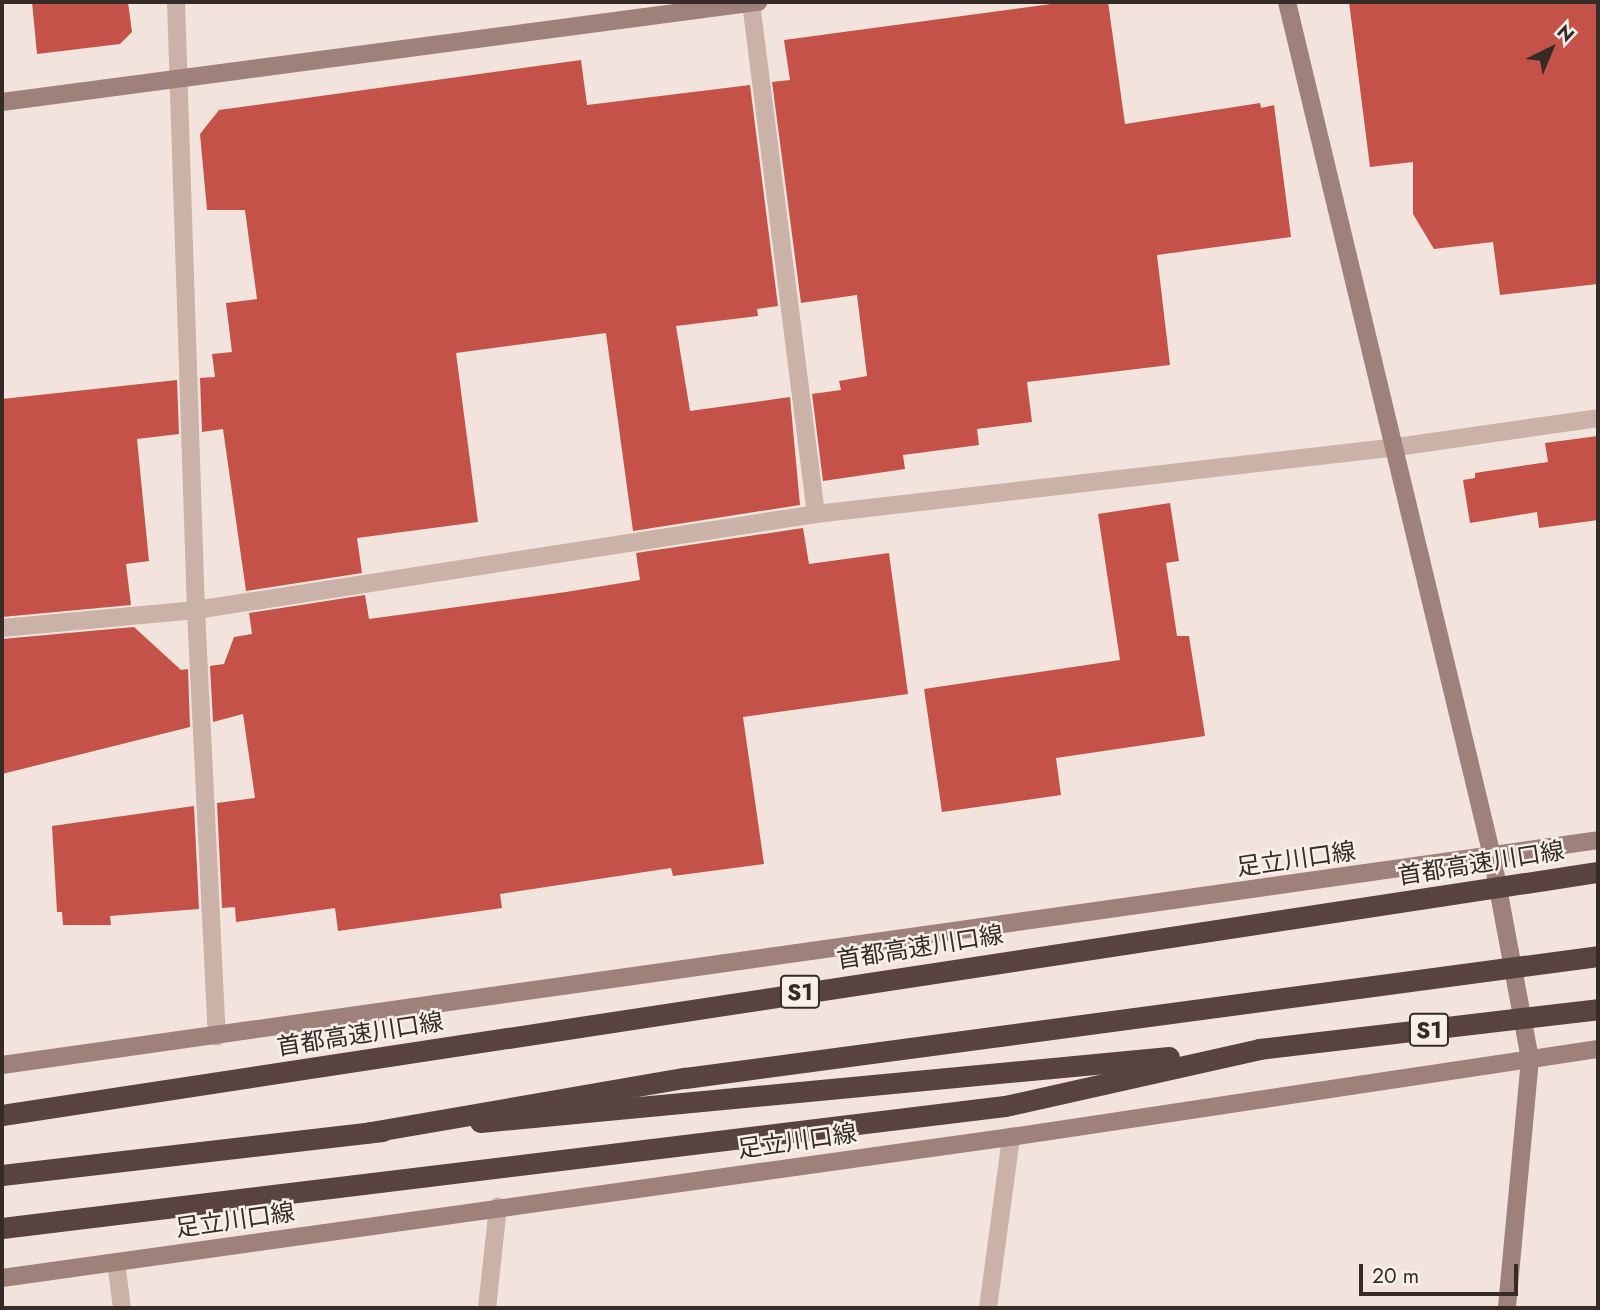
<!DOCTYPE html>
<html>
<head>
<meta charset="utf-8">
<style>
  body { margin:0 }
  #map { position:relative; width:1600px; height:1310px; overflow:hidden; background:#f2e4dc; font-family:Jost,"Noto Sans JP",sans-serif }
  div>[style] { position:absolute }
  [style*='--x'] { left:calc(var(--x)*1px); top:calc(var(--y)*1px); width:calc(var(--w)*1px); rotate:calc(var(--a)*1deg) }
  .building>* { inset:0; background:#c45248 }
  .street>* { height:18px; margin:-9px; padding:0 9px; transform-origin:9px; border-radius:9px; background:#cab2a8 }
  .secondary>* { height:18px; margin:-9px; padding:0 9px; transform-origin:9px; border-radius:9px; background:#9d817a }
  .highway>* { height:21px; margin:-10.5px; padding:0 10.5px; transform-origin:10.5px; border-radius:10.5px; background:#584340 }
  .highway-bridge>* { height:21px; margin:-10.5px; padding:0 10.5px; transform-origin:10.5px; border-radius:10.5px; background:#584340 }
  span { translate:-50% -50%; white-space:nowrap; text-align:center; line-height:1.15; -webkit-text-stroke:5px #f9efe9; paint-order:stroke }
  .shield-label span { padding:2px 5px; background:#f9efe9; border:2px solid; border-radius:5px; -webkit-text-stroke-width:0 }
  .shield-label { font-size:23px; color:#372b28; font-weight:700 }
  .street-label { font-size:24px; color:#372b28 }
  .frame { position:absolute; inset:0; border:4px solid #372b28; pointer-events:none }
  .north { position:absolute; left:1516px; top:14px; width:70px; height:70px; -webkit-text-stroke:5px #f9efe9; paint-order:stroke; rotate:43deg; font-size:19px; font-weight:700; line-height:28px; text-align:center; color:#372b28 }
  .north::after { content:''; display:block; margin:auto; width:24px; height:32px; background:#372b28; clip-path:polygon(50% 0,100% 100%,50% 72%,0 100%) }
  .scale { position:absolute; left:1359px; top:1264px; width:159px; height:32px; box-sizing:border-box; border:4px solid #372b28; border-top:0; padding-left:9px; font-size:21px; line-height:24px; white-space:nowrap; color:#372b28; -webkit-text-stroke:5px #f9efe9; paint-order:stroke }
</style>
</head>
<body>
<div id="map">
  <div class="building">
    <div style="clip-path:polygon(32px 2px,128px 2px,132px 32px,120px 44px,37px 54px)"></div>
    <div style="clip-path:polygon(1066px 2px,1108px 2px,1125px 124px,1260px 103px,1261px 108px,1274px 105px,1291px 237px,1157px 255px,1170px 365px,1027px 382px,1032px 422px,977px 429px,979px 445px,903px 455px,905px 469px,823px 481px,812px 394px,841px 390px,839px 381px,867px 376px,857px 295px,801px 303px,772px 82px,790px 80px,784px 40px)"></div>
    <div style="clip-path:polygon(1349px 2px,1598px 2px,1598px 284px,1500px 295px,1493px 242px,1434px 249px,1413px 214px,1413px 162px,1370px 167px)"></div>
    <div style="clip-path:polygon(581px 60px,587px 105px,750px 85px,778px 306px,757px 309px,758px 316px,676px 326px,690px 411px,790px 397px,800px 505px,633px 531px,606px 333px,456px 353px,478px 522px,357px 538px,362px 573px,246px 591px,223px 429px,202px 432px,200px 378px,215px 377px,212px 354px,232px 352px,226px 303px,257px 299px,245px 210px,207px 210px,200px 134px,219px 110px)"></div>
    <div style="clip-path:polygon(177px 380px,179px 434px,137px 439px,149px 561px,126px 564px,131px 605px,2px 617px,2px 399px)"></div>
    <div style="clip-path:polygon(1598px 436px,1598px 520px,1539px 528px,1537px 512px,1470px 523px,1463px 480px,1475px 478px,1475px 473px,1548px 462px,1545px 443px)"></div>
    <div style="clip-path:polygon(1170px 503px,1179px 561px,1166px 563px,1177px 636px,1189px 636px,1205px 736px,1056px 758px,1061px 795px,942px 812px,924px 689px,1120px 660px,1098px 514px)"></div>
    <div style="clip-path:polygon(803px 528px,809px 564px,889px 553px,908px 694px,743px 717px,764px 864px,673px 876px,671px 868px,500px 894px,502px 908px,338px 931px,335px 908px,236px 922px,235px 907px,222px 908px,217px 803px,255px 798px,243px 714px,213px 722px,210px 666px,224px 664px,234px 637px,252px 634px,249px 613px,365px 595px,369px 619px,566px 592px,640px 580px,636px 553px)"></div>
    <div style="clip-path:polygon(134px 627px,181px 670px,188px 669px,190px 727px,2px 774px,2px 639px)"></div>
    <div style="clip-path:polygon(194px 806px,199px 909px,110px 916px,111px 925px,63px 925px,62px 912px,57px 912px,52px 826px)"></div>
  </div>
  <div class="street">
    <div style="--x:176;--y:2;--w:608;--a:88.12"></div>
    <div style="--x:196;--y:610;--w:427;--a:87.2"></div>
    <div style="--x:751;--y:3;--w:515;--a:82.75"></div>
    <div style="--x:2;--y:628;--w:195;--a:-5.3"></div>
    <div style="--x:196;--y:610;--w:627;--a:-8.8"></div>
    <div style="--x:816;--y:514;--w:585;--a:-6.58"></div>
    <div style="--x:1397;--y:447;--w:203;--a:-8.2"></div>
    <div style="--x:116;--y:1262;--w:46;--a:82.6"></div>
    <div style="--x:487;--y:1308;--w:102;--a:-83.8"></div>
    <div style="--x:988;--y:1308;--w:173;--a:-82.3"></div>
  </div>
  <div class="secondary">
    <div style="--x:1287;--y:2;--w:878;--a:76.5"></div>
    <div style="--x:1492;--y:856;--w:207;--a:79.4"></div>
    <div style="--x:1530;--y:1059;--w:250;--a:95.3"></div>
    <div style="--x:2;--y:102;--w:763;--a:-7.54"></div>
    <div style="--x:2;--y:1065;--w:1612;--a:-8.02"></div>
    <div style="--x:2;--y:1278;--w:1019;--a:-7.96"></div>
    <div style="--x:1011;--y:1137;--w:594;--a:-8.53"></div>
  </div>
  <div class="highway">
    <div style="--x:480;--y:1122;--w:692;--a:-5.39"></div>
    <div style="--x:2;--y:1175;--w:383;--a:-6.6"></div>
    <div style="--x:2;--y:1228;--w:1010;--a:-6.94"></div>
    <div style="--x:1005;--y:1106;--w:260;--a:-12.6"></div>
  </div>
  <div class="highway-bridge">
    <div style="--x:1259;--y:1049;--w:341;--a:-6.7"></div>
    <div style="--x:2;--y:1115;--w:1614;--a:-8.66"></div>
    <div style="--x:365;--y:1133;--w:325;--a:-9.8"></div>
    <div style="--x:685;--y:1078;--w:921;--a:-7.61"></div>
  </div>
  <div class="shield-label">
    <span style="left:800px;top:992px">S1</span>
    <span style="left:1429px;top:1030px">S1</span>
  </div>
  <div class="street-label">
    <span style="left:1296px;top:859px;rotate:-8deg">足立川口線</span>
    <span style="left:1481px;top:863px;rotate:-9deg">首都高速川口線</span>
    <span style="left:920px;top:947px;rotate:-9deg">首都高速川口線</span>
    <span style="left:360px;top:1034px;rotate:-9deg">首都高速川口線</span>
    <span style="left:797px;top:1141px;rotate:-8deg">足立川口線</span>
    <span style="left:235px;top:1220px;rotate:-8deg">足立川口線</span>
  </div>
  <div class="frame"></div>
  <div class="north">N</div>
  <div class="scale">20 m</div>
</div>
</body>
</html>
